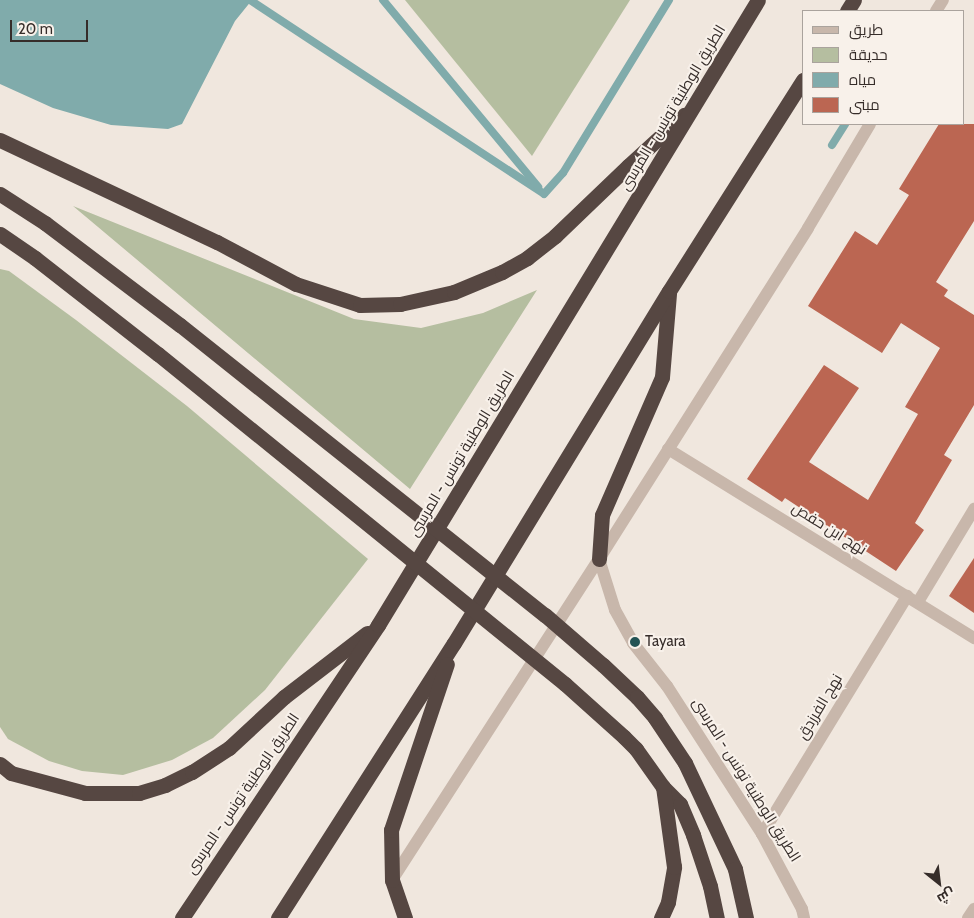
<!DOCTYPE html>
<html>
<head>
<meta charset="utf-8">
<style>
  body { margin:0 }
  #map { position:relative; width:974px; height:918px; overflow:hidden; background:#f0e7de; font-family:Cabin,Cairo,sans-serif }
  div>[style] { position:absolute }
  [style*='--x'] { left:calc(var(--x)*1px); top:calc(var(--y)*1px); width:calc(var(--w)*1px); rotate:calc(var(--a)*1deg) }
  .green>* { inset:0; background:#b5bea0 }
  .water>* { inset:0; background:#80abab }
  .stream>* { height:8px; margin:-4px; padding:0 4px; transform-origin:4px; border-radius:4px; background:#80abab }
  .building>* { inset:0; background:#bb6652 }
  .minor>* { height:12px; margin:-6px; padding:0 6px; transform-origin:6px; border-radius:6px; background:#c8b7ab }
  .highway>* { height:15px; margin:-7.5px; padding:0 7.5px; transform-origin:7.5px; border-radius:7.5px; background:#564742 }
  .highway-bridge>* { height:15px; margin:-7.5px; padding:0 7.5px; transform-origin:7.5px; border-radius:7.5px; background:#564742 }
  .dots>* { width:14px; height:14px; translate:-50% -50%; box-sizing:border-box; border:2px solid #f8f1ea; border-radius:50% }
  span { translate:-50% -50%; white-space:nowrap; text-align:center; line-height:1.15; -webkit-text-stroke:4px #f8f1ea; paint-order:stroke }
  .street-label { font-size:15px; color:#362d2a }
  .poi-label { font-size:15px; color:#362d2a }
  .left { translate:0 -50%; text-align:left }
  .legend { position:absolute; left:802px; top:10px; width:162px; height:115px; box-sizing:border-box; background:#f8f1ea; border:1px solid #aaa39d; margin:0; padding:6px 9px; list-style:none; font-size:15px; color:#362d2a }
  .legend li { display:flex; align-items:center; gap:10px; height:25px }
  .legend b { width:25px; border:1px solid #aaa39d }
  .north { position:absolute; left:914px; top:858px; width:50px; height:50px; -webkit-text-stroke:4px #f8f1ea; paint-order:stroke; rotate:151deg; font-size:14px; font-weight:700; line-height:20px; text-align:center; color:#362d2a }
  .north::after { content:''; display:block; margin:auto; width:18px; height:22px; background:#362d2a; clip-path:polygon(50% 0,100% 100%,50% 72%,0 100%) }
  .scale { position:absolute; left:10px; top:20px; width:78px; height:22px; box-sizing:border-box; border:2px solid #362d2a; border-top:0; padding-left:6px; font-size:15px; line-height:18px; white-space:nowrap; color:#362d2a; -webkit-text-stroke:4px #f8f1ea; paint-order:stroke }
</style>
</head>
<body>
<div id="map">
  <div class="green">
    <div style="clip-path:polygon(405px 0,630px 0,532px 156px)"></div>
    <div style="clip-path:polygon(73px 206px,354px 319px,421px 328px,483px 313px,537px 290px,410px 489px)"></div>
    <div style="clip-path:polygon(0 269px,9px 271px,76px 320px,187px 406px,368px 559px,265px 690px,213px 738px,172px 760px,123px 775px,82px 771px,49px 761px,8px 739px,0 727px)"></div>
  </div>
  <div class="water">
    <div style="clip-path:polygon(0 0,252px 0,235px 21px,182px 124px,168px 129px,111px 125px,53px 108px,0 84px)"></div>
  </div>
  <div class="stream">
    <div style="--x:250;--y:0;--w:352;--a:33.4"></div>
    <div style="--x:383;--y:0;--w:243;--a:50.3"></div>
    <div style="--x:832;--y:145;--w:25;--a:-58"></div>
    <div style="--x:544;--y:194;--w:28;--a:-48"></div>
    <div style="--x:563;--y:173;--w:203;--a:-58.5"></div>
  </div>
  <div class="building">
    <div style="clip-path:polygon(939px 124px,974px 124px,974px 221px,936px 282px,948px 290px,944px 296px,974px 315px,974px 405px,944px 455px,952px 460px,915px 523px,924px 530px,896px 571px,785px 498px,782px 502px,747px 479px,824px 365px,859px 388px,809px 462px,868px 500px,918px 414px,905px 407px,940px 348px,901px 323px,882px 353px,808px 306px,855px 231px,877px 245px,909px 195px,899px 189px)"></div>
    <div style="clip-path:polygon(974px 558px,974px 613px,949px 596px)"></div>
  </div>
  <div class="minor">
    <div style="--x:936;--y:11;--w:13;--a:-58"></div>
    <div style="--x:668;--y:449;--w:360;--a:31.7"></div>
    <div style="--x:599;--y:559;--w:53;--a:72.6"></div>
    <div style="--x:615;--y:610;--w:38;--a:61"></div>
    <div style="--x:633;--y:643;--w:55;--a:51.7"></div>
    <div style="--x:667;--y:686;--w:176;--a:57.3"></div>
    <div style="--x:762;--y:834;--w:85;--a:61.9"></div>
    <div style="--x:802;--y:909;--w:9;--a:77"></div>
    <div style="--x:918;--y:602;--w:109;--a:-58.9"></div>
    <div style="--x:762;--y:834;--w:279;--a:-58.6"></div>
    <div style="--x:392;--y:880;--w:382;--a:-57.2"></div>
    <div style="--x:599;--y:559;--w:391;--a:-57.7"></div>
    <div style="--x:808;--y:228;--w:121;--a:-59.2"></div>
    <div style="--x:968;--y:918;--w:11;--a:-56"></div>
  </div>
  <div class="highway">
    <div style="--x:847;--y:11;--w:13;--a:-58"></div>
    <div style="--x:0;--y:140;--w:240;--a:25.2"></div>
    <div style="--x:217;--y:242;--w:89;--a:28"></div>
    <div style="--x:296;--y:284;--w:67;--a:18.2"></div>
    <div style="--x:360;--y:305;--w:40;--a:-1.4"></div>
    <div style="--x:400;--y:304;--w:55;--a:-12.5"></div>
    <div style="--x:454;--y:292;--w:52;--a:-22.6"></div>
    <div style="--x:502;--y:272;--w:29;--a:-29"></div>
    <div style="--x:527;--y:258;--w:36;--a:-38"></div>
    <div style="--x:555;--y:236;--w:101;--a:-43.8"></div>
    <div style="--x:628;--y:166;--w:76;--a:-42.3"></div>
    <div style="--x:0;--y:194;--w:54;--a:32.8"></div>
    <div style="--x:45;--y:223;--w:169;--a:37.1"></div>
    <div style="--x:0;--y:234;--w:42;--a:34.4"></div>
    <div style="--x:35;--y:258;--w:156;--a:38"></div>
    <div style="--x:599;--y:559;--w:44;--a:-86.1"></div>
    <div style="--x:602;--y:515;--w:150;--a:-66.5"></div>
    <div style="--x:662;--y:377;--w:84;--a:-85.2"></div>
    <div style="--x:655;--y:718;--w:54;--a:56.3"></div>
    <div style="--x:685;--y:763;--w:117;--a:64.7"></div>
    <div style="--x:735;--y:869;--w:50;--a:77.3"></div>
    <div style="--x:624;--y:737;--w:17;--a:45"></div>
    <div style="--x:636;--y:749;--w:47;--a:54.6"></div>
    <div style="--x:663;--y:787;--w:24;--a:45"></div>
    <div style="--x:680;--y:804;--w:34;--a:67"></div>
    <div style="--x:693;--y:835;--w:54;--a:71.6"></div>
    <div style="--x:710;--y:886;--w:33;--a:78"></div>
    <div style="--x:0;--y:764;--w:14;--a:39"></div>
    <div style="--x:11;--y:773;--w:77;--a:15.1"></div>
    <div style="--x:85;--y:793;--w:54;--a:0"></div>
    <div style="--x:139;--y:793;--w:27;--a:-17"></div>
    <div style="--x:165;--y:785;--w:30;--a:-26"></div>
    <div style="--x:192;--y:772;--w:44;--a:-33"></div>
    <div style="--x:229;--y:748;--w:75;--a:-42.8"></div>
    <div style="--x:284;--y:697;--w:105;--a:-37.6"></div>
    <div style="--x:182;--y:918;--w:353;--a:-56.2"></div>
    <div style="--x:378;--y:625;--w:731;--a:-58.7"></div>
    <div style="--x:278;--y:918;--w:326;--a:-57.4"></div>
    <div style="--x:454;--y:643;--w:412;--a:-58.6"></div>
    <div style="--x:669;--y:291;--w:250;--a:-57.6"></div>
    <div style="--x:405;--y:918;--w:40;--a:-108.9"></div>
    <div style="--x:392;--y:880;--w:50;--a:-91.1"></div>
    <div style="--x:391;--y:830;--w:175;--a:-71.4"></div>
    <div style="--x:661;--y:918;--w:17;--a:-66"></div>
    <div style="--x:668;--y:902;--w:36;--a:-80"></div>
    <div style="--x:674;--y:867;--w:81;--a:-97.8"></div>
  </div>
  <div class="highway-bridge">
    <div style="--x:180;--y:325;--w:466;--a:38.5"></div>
    <div style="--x:545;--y:615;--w:77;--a:40.8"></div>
    <div style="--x:603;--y:665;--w:47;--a:43.3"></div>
    <div style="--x:637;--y:697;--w:28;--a:49"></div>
    <div style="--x:158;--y:354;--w:524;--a:39.04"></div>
    <div style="--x:565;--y:684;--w:79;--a:41.9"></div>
  </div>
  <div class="dots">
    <div style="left:635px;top:642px;background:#235354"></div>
  </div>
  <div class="street-label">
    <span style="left:673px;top:108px;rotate:-59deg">الطريق الوطنية تونس - المرسى</span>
    <span style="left:462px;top:454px;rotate:-59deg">الطريق الوطنية تونس - المرسى</span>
    <span style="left:829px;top:529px;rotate:32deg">نهج ابن حفص</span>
    <span style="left:820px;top:707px;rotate:-59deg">نهج الفرزدق</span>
    <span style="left:746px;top:780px;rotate:58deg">الطريق الوطنية تونس - المرسى</span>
    <span style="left:243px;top:794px;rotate:-56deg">الطريق الوطنية تونس - المرسى</span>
  </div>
  <div class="poi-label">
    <span class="left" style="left:645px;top:642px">Tayara</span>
  </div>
  <ul class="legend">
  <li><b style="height:6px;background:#c8b7ab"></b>طريق</li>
  <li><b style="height:14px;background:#b5bea0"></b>حديقة</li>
  <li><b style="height:14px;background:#80abab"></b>مياه</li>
  <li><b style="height:14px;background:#bb6652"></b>مبنى</li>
  </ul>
  <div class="north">ش</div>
  <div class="scale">20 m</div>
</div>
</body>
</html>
